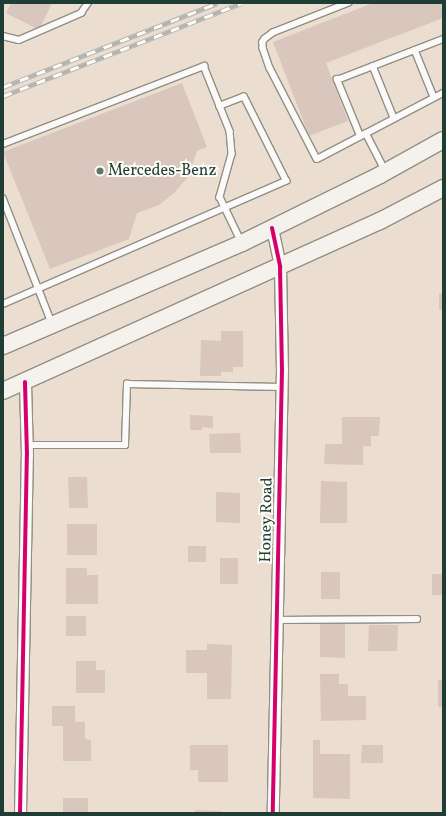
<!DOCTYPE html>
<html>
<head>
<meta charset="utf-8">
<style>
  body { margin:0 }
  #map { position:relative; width:446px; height:816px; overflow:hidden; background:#ebded0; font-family:Vollkorn,serif }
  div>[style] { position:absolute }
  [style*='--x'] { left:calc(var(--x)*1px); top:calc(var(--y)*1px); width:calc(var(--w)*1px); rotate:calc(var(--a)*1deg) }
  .building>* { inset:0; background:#d9c6bc }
  .roads { filter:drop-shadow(1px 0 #908f86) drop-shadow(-1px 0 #908f86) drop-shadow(0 1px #908f86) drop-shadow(0 -1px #908f86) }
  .service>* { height:5.5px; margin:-2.75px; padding:0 2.75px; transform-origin:2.75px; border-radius:2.75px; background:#fcfaf8 }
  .minor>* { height:11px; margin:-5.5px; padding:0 5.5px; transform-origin:5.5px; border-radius:5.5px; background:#fcfaf8 }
  .secondary>* { height:16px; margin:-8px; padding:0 8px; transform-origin:8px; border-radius:8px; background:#f5f2ed }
  .rail>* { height:4.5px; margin-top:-2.25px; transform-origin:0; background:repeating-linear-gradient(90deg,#fdfcf7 0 9px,#b3b4b1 0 18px); box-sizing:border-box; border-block:1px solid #b3b4b1 }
  .cycleway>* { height:4px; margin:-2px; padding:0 2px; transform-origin:2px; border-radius:2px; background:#d6006c }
  .dots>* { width:11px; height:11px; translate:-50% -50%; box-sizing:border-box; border:2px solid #fdfcf7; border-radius:50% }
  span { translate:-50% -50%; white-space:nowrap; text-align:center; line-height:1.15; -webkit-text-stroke:4px #fdfcf7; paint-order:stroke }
  .poi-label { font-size:16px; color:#1f3d34 }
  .left { translate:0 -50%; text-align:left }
  .street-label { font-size:16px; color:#1f3d34 }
  .frame { position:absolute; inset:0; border:4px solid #1f3d34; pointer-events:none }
</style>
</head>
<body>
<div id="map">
  <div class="building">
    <div style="clip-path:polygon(11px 3px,52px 3px,39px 30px,6px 13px)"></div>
    <div style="clip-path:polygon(373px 3px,443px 3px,443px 18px,326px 63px,348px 121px,309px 136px,273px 42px)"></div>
    <div style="clip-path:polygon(182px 83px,207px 147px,197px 151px,188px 177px,173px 194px,159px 205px,137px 213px,129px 239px,50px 269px,3px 152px)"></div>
    <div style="clip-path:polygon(443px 293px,443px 310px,439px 310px,439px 294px)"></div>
    <div style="clip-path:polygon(221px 331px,243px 331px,243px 367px,233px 367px,233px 372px,221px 372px,221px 376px,200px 376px,201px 340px,221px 341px)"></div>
    <div style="clip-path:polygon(190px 415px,213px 416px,213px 428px,202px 427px,202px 430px,190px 430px)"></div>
    <div style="clip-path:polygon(342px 417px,380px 417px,379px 436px,371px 436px,371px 446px,363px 446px,363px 465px,324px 464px,325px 444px,342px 444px)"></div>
    <div style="clip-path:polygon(240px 433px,241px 453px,210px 453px,209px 434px)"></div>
    <div style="clip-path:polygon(68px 477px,87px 477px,88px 508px,69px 508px)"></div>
    <div style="clip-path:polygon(321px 481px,347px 482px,347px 523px,320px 523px)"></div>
    <div style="clip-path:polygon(216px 492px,240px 493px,240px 523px,216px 522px)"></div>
    <div style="clip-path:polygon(67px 524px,97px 524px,97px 555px,67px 555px)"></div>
    <div style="clip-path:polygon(188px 546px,206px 546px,206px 562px,188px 562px)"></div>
    <div style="clip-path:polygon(220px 558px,238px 558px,238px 584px,220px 584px)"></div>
    <div style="clip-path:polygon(66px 568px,87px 568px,87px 575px,98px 575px,98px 604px,66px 604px)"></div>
    <div style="clip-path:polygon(321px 572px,340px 572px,340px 599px,321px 599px)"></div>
    <div style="clip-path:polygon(432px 574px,443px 574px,443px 595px,432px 595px)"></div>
    <div style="clip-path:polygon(66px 616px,86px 616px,86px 636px,66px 636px)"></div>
    <div style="clip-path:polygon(320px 624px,345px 624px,345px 658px,320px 657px)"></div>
    <div style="clip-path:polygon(369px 625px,398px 625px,397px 651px,368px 651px)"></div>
    <div style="clip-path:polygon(207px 644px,232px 645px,231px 699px,207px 699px,207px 673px,186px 673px,186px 650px,207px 650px)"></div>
    <div style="clip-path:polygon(76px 661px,96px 661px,96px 670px,105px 670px,105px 693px,76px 693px)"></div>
    <div style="clip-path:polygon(320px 674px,339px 674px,339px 684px,348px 684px,348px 696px,366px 696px,366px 720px,321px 721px)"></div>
    <div style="clip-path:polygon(438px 680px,443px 680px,443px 707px,438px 707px)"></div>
    <div style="clip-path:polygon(52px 706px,75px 706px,75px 722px,85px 722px,85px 739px,91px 740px,91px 761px,63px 761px,63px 726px,52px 726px)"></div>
    <div style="clip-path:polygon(313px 740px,320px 740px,320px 754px,350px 754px,350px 799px,313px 798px)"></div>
    <div style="clip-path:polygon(190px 745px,228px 745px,228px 782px,198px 782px,198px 770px,190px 770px)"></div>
    <div style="clip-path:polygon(362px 745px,383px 745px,383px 763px,361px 763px)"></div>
    <div style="clip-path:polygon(63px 798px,88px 798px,88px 813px,63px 813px)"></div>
    <div style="clip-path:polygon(195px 810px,222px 811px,222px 813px,195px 813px)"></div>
  </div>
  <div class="roads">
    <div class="service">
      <div style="--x:349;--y:3;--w:82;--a:158.5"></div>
      <div style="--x:273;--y:33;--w:10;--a:143"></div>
      <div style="--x:265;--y:39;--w:4;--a:124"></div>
      <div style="--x:263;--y:42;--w:6;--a:90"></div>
      <div style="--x:263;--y:48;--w:21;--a:71"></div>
      <div style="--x:270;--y:68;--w:102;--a:62.7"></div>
      <div style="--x:317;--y:159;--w:142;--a:-27.6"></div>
      <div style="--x:3;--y:36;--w:16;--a:14"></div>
      <div style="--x:19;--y:40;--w:68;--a:-23.5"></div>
      <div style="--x:81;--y:13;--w:12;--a:-55"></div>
      <div style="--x:415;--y:50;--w:51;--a:68"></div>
      <div style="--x:373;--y:66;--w:56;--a:68"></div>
      <div style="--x:366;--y:133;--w:42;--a:62.8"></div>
      <div style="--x:360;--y:136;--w:61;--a:-112.3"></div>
      <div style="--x:337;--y:80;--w:114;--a:-21.1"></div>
      <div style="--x:3;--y:144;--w:216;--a:-21.2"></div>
      <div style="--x:204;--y:66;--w:70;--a:68.2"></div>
      <div style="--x:230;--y:131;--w:23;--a:85"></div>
      <div style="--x:232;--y:154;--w:45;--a:105.6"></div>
      <div style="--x:220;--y:197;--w:51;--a:64.4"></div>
      <div style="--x:3;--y:198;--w:134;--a:68.6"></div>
      <div style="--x:3;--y:304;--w:309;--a:-23.5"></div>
      <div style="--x:286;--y:181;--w:94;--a:-116.6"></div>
      <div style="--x:244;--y:97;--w:26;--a:159"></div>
      <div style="--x:26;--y:445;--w:99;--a:0"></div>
      <div style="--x:125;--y:445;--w:61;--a:-88.1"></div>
      <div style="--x:127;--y:384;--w:155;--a:1.1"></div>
      <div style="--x:277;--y:620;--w:140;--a:-0.4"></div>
    </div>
    <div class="minor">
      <div style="--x:272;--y:228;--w:40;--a:78"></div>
      <div style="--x:280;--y:267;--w:102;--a:88.9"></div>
      <div style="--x:282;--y:369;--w:444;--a:91.2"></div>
      <div style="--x:20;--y:813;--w:358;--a:-88.9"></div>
      <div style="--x:27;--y:455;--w:73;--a:-91.6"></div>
    </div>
    <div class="secondary">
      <div style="--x:3;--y:346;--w:260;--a:-23.3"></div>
      <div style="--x:242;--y:243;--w:154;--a:-26.2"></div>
      <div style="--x:380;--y:175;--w:72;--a:-29.1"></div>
      <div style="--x:3;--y:391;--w:414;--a:-24.3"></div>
      <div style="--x:380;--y:221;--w:71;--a:-27.6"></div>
    </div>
  </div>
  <div class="rail">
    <div style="--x:3;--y:87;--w:230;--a:-21.4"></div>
    <div style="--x:3;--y:96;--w:256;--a:-21.3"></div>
  </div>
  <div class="cycleway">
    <div style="--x:272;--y:228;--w:40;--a:78"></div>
    <div style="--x:280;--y:267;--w:102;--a:88.9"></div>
    <div style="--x:282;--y:369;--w:444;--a:91.2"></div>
    <div style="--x:20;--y:813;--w:358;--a:-88.9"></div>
    <div style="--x:27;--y:455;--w:73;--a:-91.6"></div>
  </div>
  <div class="dots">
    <div style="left:100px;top:171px;background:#66756b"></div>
  </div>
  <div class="poi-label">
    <span class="left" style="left:108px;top:171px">Mercedes-Benz</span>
  </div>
  <div class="street-label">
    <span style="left:267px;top:520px;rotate:-89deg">Honey Road</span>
  </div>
  <div class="frame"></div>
</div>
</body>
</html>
